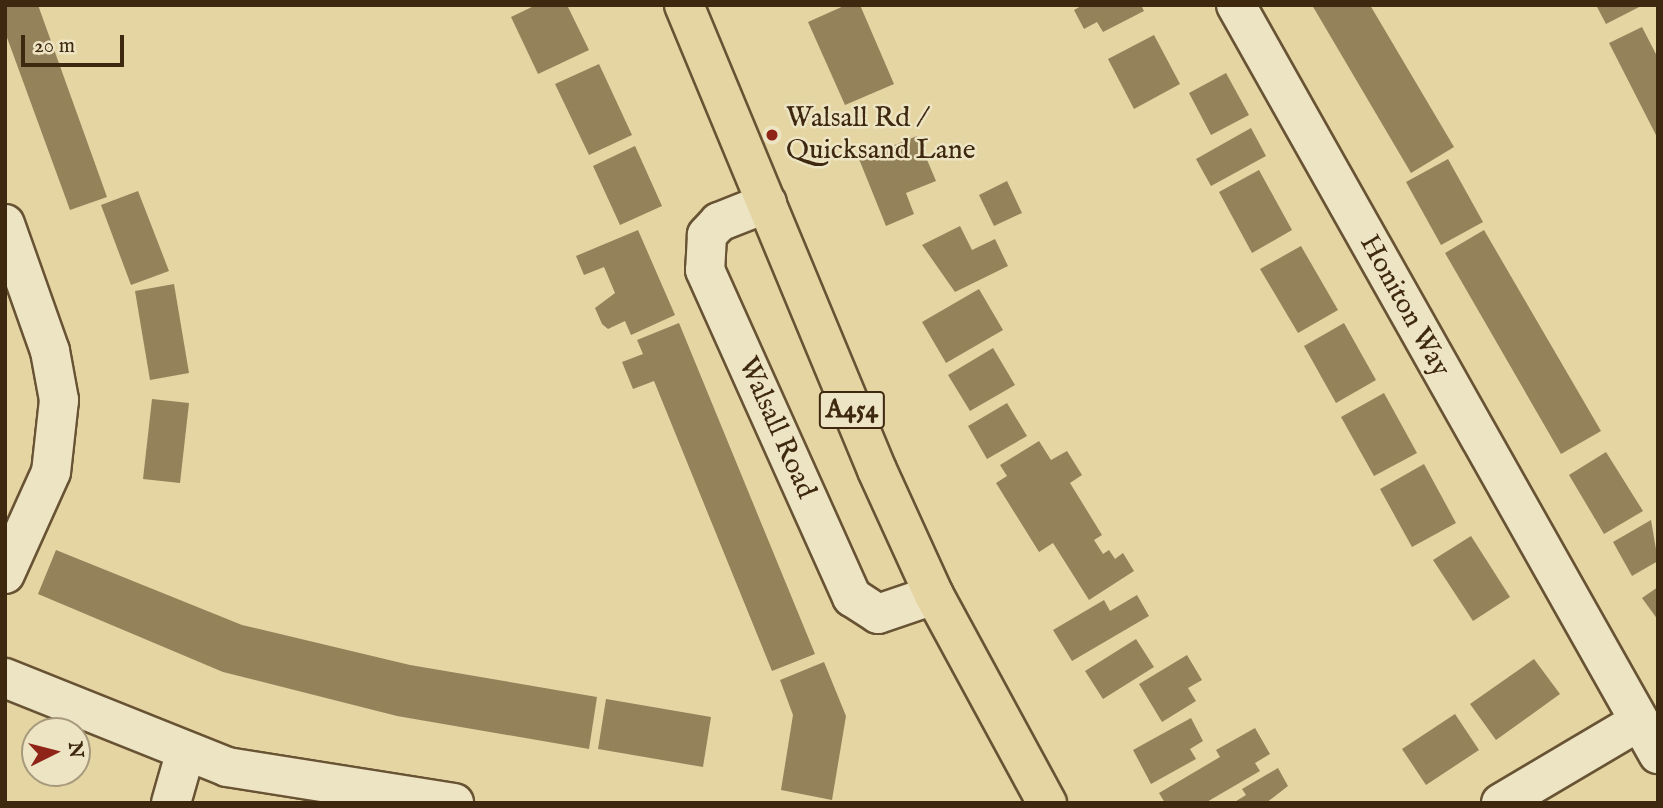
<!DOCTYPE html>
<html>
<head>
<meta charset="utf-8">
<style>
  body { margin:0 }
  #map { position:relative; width:1663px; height:808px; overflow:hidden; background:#e4d5a2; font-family:"IM FELL English",serif }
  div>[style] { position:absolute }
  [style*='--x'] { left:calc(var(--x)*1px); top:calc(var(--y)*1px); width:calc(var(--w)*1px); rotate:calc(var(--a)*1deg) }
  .building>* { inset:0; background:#94825b }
  .roads { filter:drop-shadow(2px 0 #685334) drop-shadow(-2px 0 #685334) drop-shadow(0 2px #685334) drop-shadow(0 -2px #685334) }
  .minor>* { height:38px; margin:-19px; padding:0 19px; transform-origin:19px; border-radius:19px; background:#ede4c3 }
  .major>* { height:38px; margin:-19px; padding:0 19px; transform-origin:19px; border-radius:19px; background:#e4d5a2 }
  .dots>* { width:19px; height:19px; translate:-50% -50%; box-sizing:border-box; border:4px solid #ede4c3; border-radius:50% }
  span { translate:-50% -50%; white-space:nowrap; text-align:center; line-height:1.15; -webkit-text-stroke:5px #ede4c3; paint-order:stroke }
  .shield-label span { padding:2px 5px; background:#ede4c3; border:2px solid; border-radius:5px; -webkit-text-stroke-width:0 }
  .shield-label { font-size:26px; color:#3e280f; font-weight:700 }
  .poi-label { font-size:28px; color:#3e280f }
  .left { translate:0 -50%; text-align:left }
  .street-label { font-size:28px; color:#3e280f }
  .frame { position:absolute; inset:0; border:7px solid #3e280f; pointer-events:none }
  .north { position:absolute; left:21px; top:717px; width:70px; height:70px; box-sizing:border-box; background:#ede4c3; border:2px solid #a7997b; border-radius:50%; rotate:84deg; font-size:19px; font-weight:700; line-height:28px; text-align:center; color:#3e280f }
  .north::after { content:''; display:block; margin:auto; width:24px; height:32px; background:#8f2418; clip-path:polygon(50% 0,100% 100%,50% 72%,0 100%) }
  .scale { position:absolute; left:21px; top:35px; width:103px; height:32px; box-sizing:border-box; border:4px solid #3e280f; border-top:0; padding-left:9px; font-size:21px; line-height:24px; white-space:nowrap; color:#3e280f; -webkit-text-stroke:5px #ede4c3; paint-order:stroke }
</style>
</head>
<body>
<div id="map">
  <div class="building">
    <div style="clip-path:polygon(5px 5px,38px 5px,107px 197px,70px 210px,5px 32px)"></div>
    <div style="clip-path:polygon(536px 5px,567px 5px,589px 50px,538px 74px,511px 17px)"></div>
    <div style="clip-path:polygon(846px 5px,860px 5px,894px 84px,845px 105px,808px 22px)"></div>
    <div style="clip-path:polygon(1083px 5px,1141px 5px,1144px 11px,1103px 32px,1097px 22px,1084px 29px,1074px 10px)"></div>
    <div style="clip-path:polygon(1312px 5px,1370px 5px,1454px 147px,1411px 173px)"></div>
    <div style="clip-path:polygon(1596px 5px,1643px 5px,1606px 24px)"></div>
    <div style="clip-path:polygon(1642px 27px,1658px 58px,1658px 139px,1609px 43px)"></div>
    <div style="clip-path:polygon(1154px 35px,1180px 84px,1134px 109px,1108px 59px)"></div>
    <div style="clip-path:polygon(599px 64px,632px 135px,589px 155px,555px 84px)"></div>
    <div style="clip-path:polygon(1226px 73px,1249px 115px,1211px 135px,1189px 93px)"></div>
    <div style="clip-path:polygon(1251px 128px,1266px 156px,1211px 186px,1196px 159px)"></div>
    <div style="clip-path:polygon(917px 136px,936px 181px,906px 193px,914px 214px,886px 226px,859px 159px)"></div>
    <div style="clip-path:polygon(635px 146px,662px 206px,620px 225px,593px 166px)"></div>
    <div style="clip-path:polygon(1448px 159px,1483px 222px,1441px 245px,1406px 182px)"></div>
    <div style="clip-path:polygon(1259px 170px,1292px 230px,1252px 253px,1219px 192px)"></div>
    <div style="clip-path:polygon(1007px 181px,1022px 213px,994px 226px,979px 195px)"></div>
    <div style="clip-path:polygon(138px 191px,169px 271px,131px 285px,101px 205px)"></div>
    <div style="clip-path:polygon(960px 226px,972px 250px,995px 239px,1008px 266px,955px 292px,922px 245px)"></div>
    <div style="clip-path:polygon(638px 230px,675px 315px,631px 335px,625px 321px,608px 329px,602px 324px,595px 308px,615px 293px,604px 267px,584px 275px,576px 256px)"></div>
    <div style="clip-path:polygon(1484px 230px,1601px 431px,1561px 454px,1445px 253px)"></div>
    <div style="clip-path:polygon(1301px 246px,1338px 310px,1298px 333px,1260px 269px)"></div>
    <div style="clip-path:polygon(174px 284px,189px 373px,150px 380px,135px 291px)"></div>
    <div style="clip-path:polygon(979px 289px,1003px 330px,946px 363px,922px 322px)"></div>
    <div style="clip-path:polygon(679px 323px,815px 654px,772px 671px,654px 381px,633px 389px,622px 362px,643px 354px,637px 340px)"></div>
    <div style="clip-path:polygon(1344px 323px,1376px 380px,1336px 403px,1304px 346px)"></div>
    <div style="clip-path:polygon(993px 348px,1015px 385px,970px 411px,948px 375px)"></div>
    <div style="clip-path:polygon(1384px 393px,1417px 453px,1374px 476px,1341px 417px)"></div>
    <div style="clip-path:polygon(152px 399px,189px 403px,180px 483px,143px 479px)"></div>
    <div style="clip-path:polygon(1007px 403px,1027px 436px,987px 459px,968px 426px)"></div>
    <div style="clip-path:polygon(1039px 441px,1051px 460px,1067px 451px,1082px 475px,1070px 483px,1102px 535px,1094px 540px,1103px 554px,1109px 550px,1115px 559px,1123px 553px,1134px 571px,1089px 600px,1053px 543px,1039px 552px,996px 483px,1007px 476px,1000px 465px)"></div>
    <div style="clip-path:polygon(1606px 452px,1643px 511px,1604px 534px,1569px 475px)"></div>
    <div style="clip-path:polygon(1424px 464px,1456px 523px,1412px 547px,1380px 489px)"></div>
    <div style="clip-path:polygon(1651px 520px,1658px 561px,1632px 576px,1613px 542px)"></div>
    <div style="clip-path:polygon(1471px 536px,1510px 597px,1473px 621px,1433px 560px)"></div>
    <div style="clip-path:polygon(56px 550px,242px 625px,410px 665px,597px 697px,589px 749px,397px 716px,223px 672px,38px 594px)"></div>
    <div style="clip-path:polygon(1658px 587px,1658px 620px,1642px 598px)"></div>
    <div style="clip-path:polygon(1137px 595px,1149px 616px,1072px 661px,1053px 630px,1104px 600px,1110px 611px)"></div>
    <div style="clip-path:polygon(1136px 639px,1154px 667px,1103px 699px,1085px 671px)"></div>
    <div style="clip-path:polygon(1187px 655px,1202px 680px,1188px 688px,1196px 701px,1162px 722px,1139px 684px)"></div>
    <div style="clip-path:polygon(1534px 659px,1560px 694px,1496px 740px,1470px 704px)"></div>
    <div style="clip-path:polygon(824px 662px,846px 716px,832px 800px,781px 790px,793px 715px,780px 680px)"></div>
    <div style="clip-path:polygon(606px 699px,711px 717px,703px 767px,598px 749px)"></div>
    <div style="clip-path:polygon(1455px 714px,1479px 750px,1426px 785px,1402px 749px)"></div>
    <div style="clip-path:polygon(1191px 718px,1203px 741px,1190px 749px,1196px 759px,1151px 784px,1133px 750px)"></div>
    <div style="clip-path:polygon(1255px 728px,1270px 754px,1255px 763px,1260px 771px,1205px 803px,1165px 803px,1159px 793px,1220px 757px,1216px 750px)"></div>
    <div style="clip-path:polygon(1278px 768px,1288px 786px,1266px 803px,1233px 803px,1246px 795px,1242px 789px)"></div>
  </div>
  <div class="roads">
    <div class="minor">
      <div style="--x:1236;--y:5;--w:860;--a:60.6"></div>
      <div style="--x:767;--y:203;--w:52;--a:158.4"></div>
      <div style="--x:719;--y:222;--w:18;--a:133"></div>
      <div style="--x:707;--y:235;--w:35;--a:93"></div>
      <div style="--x:705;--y:270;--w:359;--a:65.8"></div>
      <div style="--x:852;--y:597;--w:31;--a:33"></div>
      <div style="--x:878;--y:614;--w:59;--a:-18.7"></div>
      <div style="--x:5;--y:224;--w:135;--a:70.5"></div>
      <div style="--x:50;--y:351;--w:50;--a:79.6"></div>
      <div style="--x:59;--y:400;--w:72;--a:96.3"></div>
      <div style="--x:51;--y:472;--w:112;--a:114.3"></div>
      <div style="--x:5;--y:678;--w:239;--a:21.8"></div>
      <div style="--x:227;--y:767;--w:230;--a:9"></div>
      <div style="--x:171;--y:803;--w:51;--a:-74.1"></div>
      <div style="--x:1501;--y:803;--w:159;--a:-30.6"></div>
    </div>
    <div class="major">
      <div style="--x:684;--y:5;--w:503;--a:67.46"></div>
      <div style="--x:877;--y:470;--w:137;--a:65.5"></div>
      <div style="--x:934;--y:595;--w:237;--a:61.5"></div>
    </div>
  </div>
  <div class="dots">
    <div style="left:772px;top:135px;background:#8f2418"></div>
  </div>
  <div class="shield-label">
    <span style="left:852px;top:410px">A454</span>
  </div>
  <div class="poi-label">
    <span class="left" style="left:786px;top:135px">Walsall Rd /<br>Quicksand Lane</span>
  </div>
  <div class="street-label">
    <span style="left:1404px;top:306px;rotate:61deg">Honiton Way</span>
    <span style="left:776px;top:428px;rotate:66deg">Walsall Road</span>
  </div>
  <div class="frame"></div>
  <div class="north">N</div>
  <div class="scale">20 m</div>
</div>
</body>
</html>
